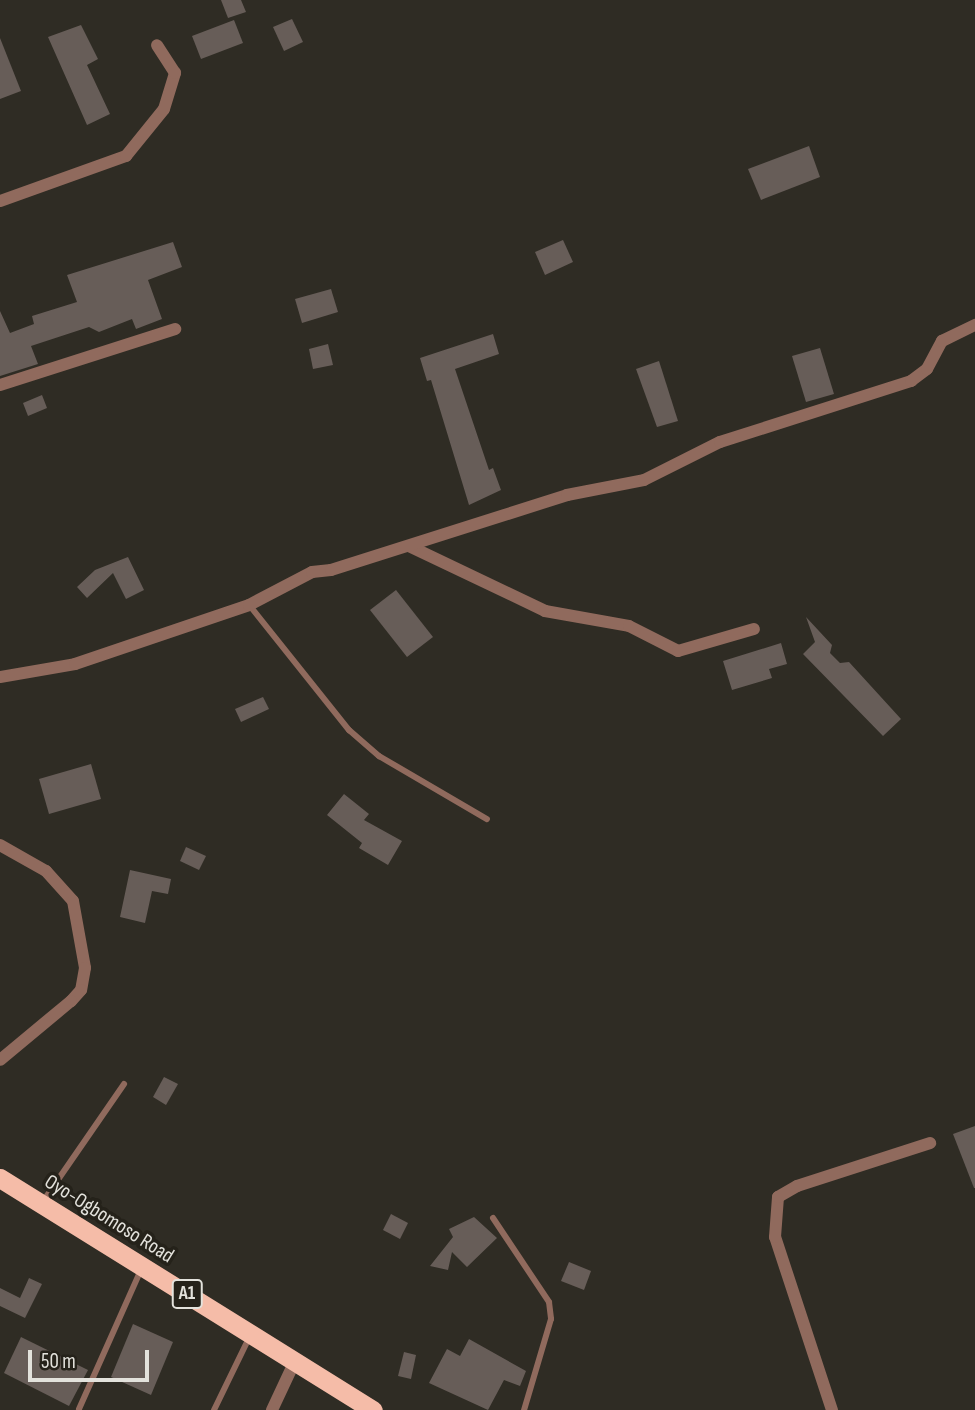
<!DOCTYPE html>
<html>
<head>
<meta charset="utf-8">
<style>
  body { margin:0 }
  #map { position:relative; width:975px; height:1410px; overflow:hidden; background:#2f2c24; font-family:"Sofia Sans Condensed",sans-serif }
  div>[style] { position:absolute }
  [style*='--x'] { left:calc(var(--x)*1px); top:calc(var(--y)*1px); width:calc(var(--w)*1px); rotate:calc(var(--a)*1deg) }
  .building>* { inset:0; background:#675d58 }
  .service>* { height:6px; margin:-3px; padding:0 3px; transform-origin:3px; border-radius:3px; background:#906a5d }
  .minor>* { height:12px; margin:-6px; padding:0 6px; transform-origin:6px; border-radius:6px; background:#906a5d }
  .trunk>* { height:19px; margin:-9.5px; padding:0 9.5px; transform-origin:9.5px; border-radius:9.5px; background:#f5bca8 }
  span { translate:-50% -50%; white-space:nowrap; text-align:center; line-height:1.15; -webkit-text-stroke:7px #25221a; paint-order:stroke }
  .shield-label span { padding:2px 5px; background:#25221a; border:2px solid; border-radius:5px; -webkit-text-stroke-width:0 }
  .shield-label { font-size:19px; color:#e3e2dc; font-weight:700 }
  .street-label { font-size:21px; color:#e3e2dc }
  .scale { position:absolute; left:28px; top:1350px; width:121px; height:32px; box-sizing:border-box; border:4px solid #e3e2dc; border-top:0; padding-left:9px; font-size:21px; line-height:24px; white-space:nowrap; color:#e3e2dc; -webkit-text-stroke:5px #25221a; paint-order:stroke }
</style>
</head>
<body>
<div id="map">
  <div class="building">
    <div style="clip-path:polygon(221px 0,241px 0,246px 12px,228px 18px)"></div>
    <div style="clip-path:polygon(292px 19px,303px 42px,284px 51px,273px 27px)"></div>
    <div style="clip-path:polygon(234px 20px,243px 43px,201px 59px,192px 36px)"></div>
    <div style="clip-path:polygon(81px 25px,98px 59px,87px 65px,110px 114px,87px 125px,48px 37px)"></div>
    <div style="clip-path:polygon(0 38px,21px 91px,0 99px)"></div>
    <div style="clip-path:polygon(809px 146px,820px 177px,761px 200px,748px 169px)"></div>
    <div style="clip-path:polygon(563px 240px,573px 262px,545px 275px,535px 252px)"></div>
    <div style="clip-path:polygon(173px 242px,182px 267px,148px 280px,162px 319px,136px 329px,132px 319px,99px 332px,89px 327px,31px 346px,38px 364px,0 376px,0 311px,10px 333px,34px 324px,32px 316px,77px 302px,67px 275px)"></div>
    <div style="clip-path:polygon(331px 289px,338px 312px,302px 323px,295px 299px)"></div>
    <div style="clip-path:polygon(493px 334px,499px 354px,455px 369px,489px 470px,493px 468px,501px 490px,469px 505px,431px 380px,427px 381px,420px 358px)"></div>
    <div style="clip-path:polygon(328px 344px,333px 365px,313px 369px,309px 349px)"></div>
    <div style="clip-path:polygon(820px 348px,834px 394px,806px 402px,792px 356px)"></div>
    <div style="clip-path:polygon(659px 361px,678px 421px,657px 427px,636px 369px)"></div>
    <div style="clip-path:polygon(42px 395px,47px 408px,28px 416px,23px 403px)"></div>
    <div style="clip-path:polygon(128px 557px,144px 590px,126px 599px,113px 573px,87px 598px,77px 587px,95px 570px)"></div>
    <div style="clip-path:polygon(396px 590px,433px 637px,407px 657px,370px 610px)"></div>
    <div style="clip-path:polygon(806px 617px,832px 645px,830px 653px,840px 663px,849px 662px,901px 719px,883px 736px,803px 654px,815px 642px)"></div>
    <div style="clip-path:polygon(781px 643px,787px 664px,769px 669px,772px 678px,732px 690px,723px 661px)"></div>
    <div style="clip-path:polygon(263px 697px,269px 709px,241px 722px,235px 709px)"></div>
    <div style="clip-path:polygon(91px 764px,101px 799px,49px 814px,39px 779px)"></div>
    <div style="clip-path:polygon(344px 794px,369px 814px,364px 820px,402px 841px,388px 865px,359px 848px,362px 843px,327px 815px)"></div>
    <div style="clip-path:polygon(186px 847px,206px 856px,199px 870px,180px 861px)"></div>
    <div style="clip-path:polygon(130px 870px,171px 879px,168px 894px,152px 891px,145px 923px,120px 917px)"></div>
    <div style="clip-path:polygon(164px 1077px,178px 1084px,166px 1105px,153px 1097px)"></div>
    <div style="clip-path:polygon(975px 1126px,975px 1188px,974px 1188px,953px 1134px)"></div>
    <div style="clip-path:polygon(391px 1214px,408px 1223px,400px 1239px,383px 1230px)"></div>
    <div style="clip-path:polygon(474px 1217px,497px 1238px,467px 1267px,452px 1252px,448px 1270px,430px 1266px,453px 1237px,449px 1229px)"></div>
    <div style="clip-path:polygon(569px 1262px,591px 1271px,584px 1290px,561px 1281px)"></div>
    <div style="clip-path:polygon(29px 1278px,42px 1284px,25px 1318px,0 1306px,0 1288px,20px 1298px)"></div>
    <div style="clip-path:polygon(133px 1324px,173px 1342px,151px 1395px,111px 1377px)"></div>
    <div style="clip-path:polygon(21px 1337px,88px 1370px,69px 1406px,4px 1373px)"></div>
    <div style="clip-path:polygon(469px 1339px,526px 1371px,520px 1386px,504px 1380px,488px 1410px,429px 1383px,447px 1349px,460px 1356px)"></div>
    <div style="clip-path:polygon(404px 1352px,416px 1355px,411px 1379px,398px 1376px)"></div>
  </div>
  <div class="service">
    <div style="--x:250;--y:606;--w:159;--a:51.4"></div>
    <div style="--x:349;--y:730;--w:40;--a:41"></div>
    <div style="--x:379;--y:756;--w:125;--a:30.3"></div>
    <div style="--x:44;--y:1200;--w:141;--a:-55.4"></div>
    <div style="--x:493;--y:1218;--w:101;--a:56.3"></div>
    <div style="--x:549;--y:1302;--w:17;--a:83"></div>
    <div style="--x:551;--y:1319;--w:95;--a:106.5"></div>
    <div style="--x:79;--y:1409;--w:152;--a:-66"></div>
    <div style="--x:214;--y:1410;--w:82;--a:-64.1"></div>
  </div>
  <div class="minor">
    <div style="--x:0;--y:201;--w:134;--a:-19.7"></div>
    <div style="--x:126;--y:156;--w:60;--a:-51"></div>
    <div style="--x:164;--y:109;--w:38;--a:-73"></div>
    <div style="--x:175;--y:73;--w:33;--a:-123"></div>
    <div style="--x:0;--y:385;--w:184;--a:-17.7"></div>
    <div style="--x:409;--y:546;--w:151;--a:25.5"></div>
    <div style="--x:545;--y:611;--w:85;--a:10.1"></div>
    <div style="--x:629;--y:626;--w:55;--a:27"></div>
    <div style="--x:678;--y:651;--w:79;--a:-16.1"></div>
    <div style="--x:0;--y:677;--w:76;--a:-9.8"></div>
    <div style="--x:75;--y:664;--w:184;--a:-18.7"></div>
    <div style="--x:249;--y:605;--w:71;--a:-27.6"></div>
    <div style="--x:312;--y:572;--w:19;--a:-6"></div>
    <div style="--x:331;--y:570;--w:248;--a:-17.6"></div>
    <div style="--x:567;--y:495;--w:78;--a:-11"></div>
    <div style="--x:644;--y:480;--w:85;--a:-26.6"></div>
    <div style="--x:720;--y:442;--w:201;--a:-17.7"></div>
    <div style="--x:911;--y:381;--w:20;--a:-37"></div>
    <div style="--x:927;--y:369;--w:32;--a:-62"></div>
    <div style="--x:942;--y:341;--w:37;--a:-26"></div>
    <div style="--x:0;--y:845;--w:53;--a:29.5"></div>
    <div style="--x:46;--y:871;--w:40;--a:48"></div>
    <div style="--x:73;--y:901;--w:68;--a:79.8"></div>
    <div style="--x:85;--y:968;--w:22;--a:100"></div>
    <div style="--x:81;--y:990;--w:15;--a:132"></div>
    <div style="--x:71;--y:1001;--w:92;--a:140.3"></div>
    <div style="--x:272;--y:1410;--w:54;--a:-64.9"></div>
    <div style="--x:832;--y:1410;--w:182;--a:-108.2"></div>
    <div style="--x:775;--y:1237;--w:40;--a:-85.7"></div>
    <div style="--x:778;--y:1197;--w:22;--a:-30"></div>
    <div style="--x:797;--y:1186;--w:140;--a:-17.9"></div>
  </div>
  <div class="trunk">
    <div style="--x:0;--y:1178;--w:439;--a:31.9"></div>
  </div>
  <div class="shield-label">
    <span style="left:187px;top:1294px">A1</span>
  </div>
  <div class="street-label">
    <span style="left:109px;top:1219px;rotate:32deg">Oyo-Ogbomoso Road</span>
  </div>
  <div class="scale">50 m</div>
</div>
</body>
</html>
